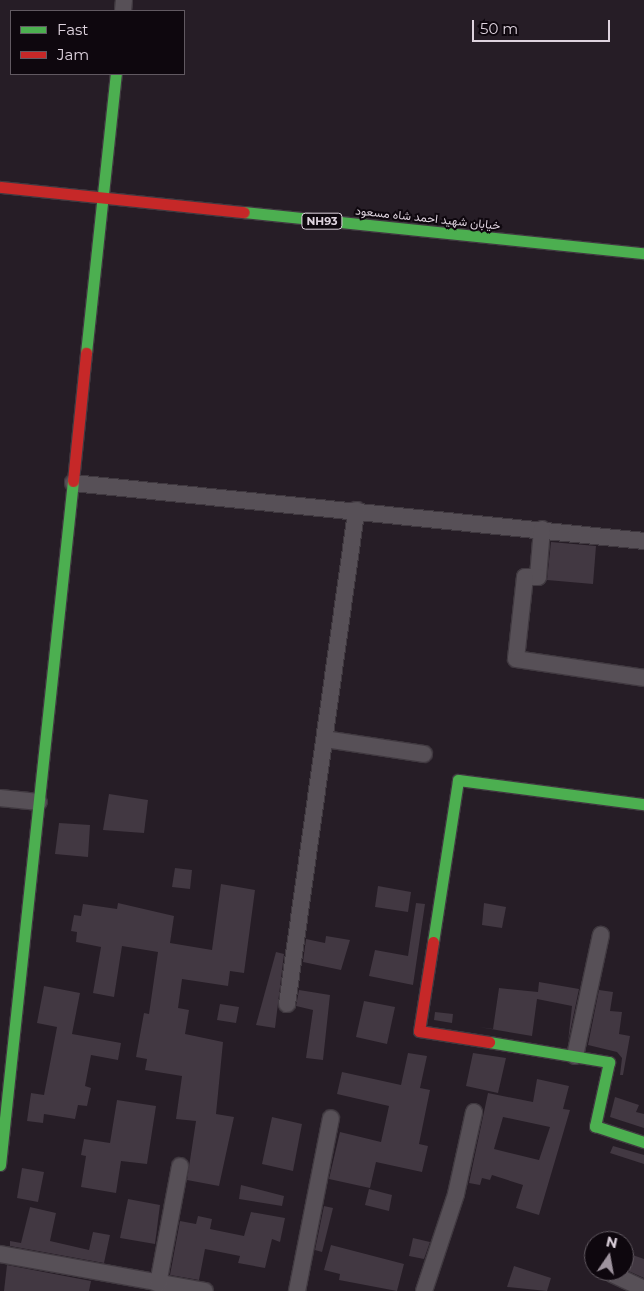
<!DOCTYPE html>
<html>
<head>
<meta charset="utf-8">
<style>
  body { margin:0 }
  #map { position:relative; width:644px; height:1291px; overflow:hidden; background:#261d26; font-family:Montserrat,Vazirmatn,sans-serif }
  div>[style] { position:absolute }
  [style*='--x'] { left:calc(var(--x)*1px); top:calc(var(--y)*1px); width:calc(var(--w)*1px); rotate:calc(var(--a)*1deg) }
  .building>* { inset:0; background:#423842 }
  .roads { filter:drop-shadow(1px 0 #403940) drop-shadow(-1px 0 #403940) drop-shadow(0 1px #403940) drop-shadow(0 -1px #403940) }
  .street>* { height:16px; margin:-8px; padding:0 8px; transform-origin:8px; border-radius:8px; background:#575057 }
  .fast>* { height:11px; margin:-5.5px; padding:0 5.5px; transform-origin:5.5px; border-radius:5.5px; background:#4caf50 }
  .jam>* { height:11px; margin:-5.5px; padding:0 5.5px; transform-origin:5.5px; border-radius:5.5px; background:#c62828 }
  span { translate:-50% -50%; white-space:nowrap; text-align:center; line-height:1.15; -webkit-text-stroke:4px #0e070e; paint-order:stroke }
  .shield-label span { padding:1px 4px; background:#0e070e; border:1px solid; border-radius:4px; -webkit-text-stroke-width:0 }
  .shield-label { font-size:11px; color:#ded3de; font-weight:700 }
  .street-label { font-size:12px; color:#ded3de }
  .legend { position:absolute; left:10px; top:10px; width:175px; height:65px; box-sizing:border-box; background:#0e070e; border:1px solid #615961; margin:0; padding:6px 9px; list-style:none; font-size:15px; color:#ded3de }
  .legend li { display:flex; align-items:center; gap:10px; height:25px }
  .legend b { width:25px; border:1px solid #615961 }
  .north { position:absolute; left:584px; top:1231px; width:50px; height:50px; box-sizing:border-box; background:#0e070e; border:1px solid #615961; border-radius:50%; rotate:12deg; font-size:14px; font-weight:700; line-height:20px; text-align:center; color:#ded3de }
  .north::after { content:''; display:block; margin:auto; width:18px; height:22px; background:#9e939e; clip-path:polygon(50% 0,100% 100%,50% 72%,0 100%) }
  .scale { position:absolute; left:472px; top:20px; width:138px; height:22px; box-sizing:border-box; border:2px solid #ded3de; border-top:0; padding-left:6px; font-size:15px; line-height:18px; white-space:nowrap; color:#ded3de; -webkit-text-stroke:4px #0e070e; paint-order:stroke }
</style>
</head>
<body>
<div id="map">
  <div class="building">
    <div style="clip-path:polygon(551px 542px,596px 546px,593px 584px,547px 580px)"></div>
    <div style="clip-path:polygon(109px 794px,148px 800px,144px 833px,103px 830px)"></div>
    <div style="clip-path:polygon(59px 823px,90px 825px,88px 857px,55px 854px)"></div>
    <div style="clip-path:polygon(175px 868px,192px 870px,190px 889px,172px 887px)"></div>
    <div style="clip-path:polygon(221px 884px,255px 890px,244px 973px,230px 971px,228px 986px,182px 979px,178px 1008px,189px 1010px,185px 1034px,223px 1042px,216px 1114px,234px 1117px,219px 1186px,187px 1180px,196px 1121px,176px 1119px,182px 1076px,145px 1070px,147px 1059px,136px 1057px,144px 1013px,149px 1014px,158px 952px,122px 946px,114px 997px,93px 993px,101px 947px,76px 942px,77px 932px,71px 931px,74px 915px,81px 916px,83px 904px,117px 909px,118px 903px,174px 916px,170px 943px,212px 950px)"></div>
    <div style="clip-path:polygon(378px 886px,411px 892px,408px 912px,375px 907px)"></div>
    <div style="clip-path:polygon(416px 903px,425px 904px,413px 985px,369px 976px,375px 950px,408px 956px)"></div>
    <div style="clip-path:polygon(484px 903px,506px 907px,502px 928px,482px 925px)"></div>
    <div style="clip-path:polygon(326px 936px,350px 940px,341px 970px,303px 962px,306px 939px,325px 943px)"></div>
    <div style="clip-path:polygon(276px 952px,284px 954px,275px 1028px,256px 1025px)"></div>
    <div style="clip-path:polygon(539px 982px,579px 989px,568px 1042px,572px 1006px,537px 999px,532px 1036px,479px 1027px,493px 1029px,499px 988px,538px 992px)"></div>
    <div style="clip-path:polygon(44px 986px,80px 993px,72px 1034px,121px 1043px,118px 1060px,91px 1055px,85px 1086px,91px 1088px,87px 1106px,78px 1105px,75px 1119px,44px 1114px,43px 1123px,27px 1121px,31px 1093px,44px 1095px,57px 1027px,37px 1023px)"></div>
    <div style="clip-path:polygon(299px 990px,330px 995px,323px 1060px,306px 1058px,313px 1010px,296px 1006px)"></div>
    <div style="clip-path:polygon(599px 990px,613px 992px,610px 1011px,622px 1012px,619px 1034px,630px 1036px,623px 1075px,620px 1075px,622px 1058px,617px 1052px,588px 1045px)"></div>
    <div style="clip-path:polygon(364px 1001px,395px 1007px,387px 1044px,356px 1037px)"></div>
    <div style="clip-path:polygon(220px 1004px,239px 1007px,236px 1023px,217px 1020px)"></div>
    <div style="clip-path:polygon(435px 1012px,453px 1014px,452px 1023px,434px 1020px)"></div>
    <div style="clip-path:polygon(408px 1053px,427px 1056px,420px 1088px,430px 1090px,419px 1144px,428px 1146px,422px 1172px,376px 1162px,370px 1188px,329px 1179px,340px 1132px,381px 1142px,389px 1106px,337px 1094px,342px 1072px,401px 1085px)"></div>
    <div style="clip-path:polygon(473px 1053px,506px 1058px,498px 1093px,466px 1086px)"></div>
    <div style="clip-path:polygon(evenodd,537px 1079px,569px 1086px,563px 1109px,570px 1110px,539px 1215px,516px 1208px,523px 1185px,492px 1175px,490px 1180px,482px 1178px,480px 1185px,469px 1183px,488px 1093px,533px 1102px,537px 1079px,503px 1117px,550px 1127px,539px 1160px,494px 1149px,503px 1117px)"></div>
    <div style="clip-path:polygon(615px 1097px,639px 1105px,636px 1112px,644px 1114px,644px 1128px,610px 1117px)"></div>
    <div style="clip-path:polygon(117px 1100px,156px 1106px,147px 1164px,121px 1161px,116px 1193px,81px 1187px,86px 1156px,81px 1155px,84px 1139px,110px 1143px)"></div>
    <div style="clip-path:polygon(272px 1117px,302px 1124px,293px 1171px,262px 1164px)"></div>
    <div style="clip-path:polygon(613px 1146px,644px 1155px,644px 1164px,610px 1153px)"></div>
    <div style="clip-path:polygon(22px 1168px,44px 1172px,38px 1202px,17px 1198px)"></div>
    <div style="clip-path:polygon(241px 1185px,284px 1196px,282px 1206px,239px 1199px)"></div>
    <div style="clip-path:polygon(369px 1189px,392px 1195px,389px 1211px,365px 1205px)"></div>
    <div style="clip-path:polygon(128px 1199px,160px 1205px,155px 1244px,120px 1238px)"></div>
    <div style="clip-path:polygon(324px 1206px,333px 1208px,322px 1252px,315px 1250px)"></div>
    <div style="clip-path:polygon(30px 1207px,56px 1213px,50px 1241px,89px 1250px,93px 1232px,110px 1235px,104px 1263px,10px 1246px,10px 1241px,21px 1243px)"></div>
    <div style="clip-path:polygon(251px 1212px,285px 1218px,280px 1242px,272px 1239px,265px 1268px,238px 1263px,240px 1256px,205px 1249px,199px 1280px,170px 1275px,180px 1221px,196px 1224px,198px 1216px,212px 1219px,210px 1229px,244px 1236px)"></div>
    <div style="clip-path:polygon(413px 1238px,430px 1242px,424px 1259px,409px 1256px)"></div>
    <div style="clip-path:polygon(331px 1245px,404px 1264px,397px 1291px,339px 1280px,340px 1274px,324px 1270px)"></div>
    <div style="clip-path:polygon(624px 1252px,644px 1259px,644px 1278px,624px 1269px)"></div>
    <div style="clip-path:polygon(7px 1265px,91px 1281px,89px 1291px,4px 1291px)"></div>
    <div style="clip-path:polygon(514px 1266px,551px 1278px,547px 1291px,507px 1287px)"></div>
  </div>
  <div class="roads">
    <div class="street">
      <div style="--x:123;--y:11;--w:11;--a:-85"></div>
      <div style="--x:73;--y:483;--w:574;--a:5.8"></div>
      <div style="--x:542;--y:529;--w:48;--a:94.8"></div>
      <div style="--x:538;--y:577;--w:13;--a:180"></div>
      <div style="--x:525;--y:577;--w:82;--a:96.3"></div>
      <div style="--x:516;--y:659;--w:129;--a:8.4"></div>
      <div style="--x:325;--y:739;--w:100;--a:8.6"></div>
      <div style="--x:0;--y:798;--w:39;--a:6"></div>
      <div style="--x:287;--y:1004;--w:499;--a:-82"></div>
      <div style="--x:575;--y:1056;--w:124;--a:-77.9"></div>
      <div style="--x:0;--y:1254;--w:208;--a:10.2"></div>
      <div style="--x:612;--y:1274;--w:35;--a:25"></div>
      <div style="--x:158;--y:1284;--w:120;--a:-79.4"></div>
      <div style="--x:297;--y:1291;--w:176;--a:-78.9"></div>
      <div style="--x:424;--y:1291;--w:102;--a:-71.7"></div>
      <div style="--x:456;--y:1194;--w:84;--a:-77.6"></div>
    </div>
    <div class="fast">
      <div style="--x:244;--y:212;--w:402;--a:5.9"></div>
      <div style="--x:86;--y:353;--w:281;--a:-83.9"></div>
      <div style="--x:433;--y:942;--w:164;--a:-81.2"></div>
      <div style="--x:458;--y:780;--w:188;--a:7.4"></div>
      <div style="--x:489;--y:1042;--w:122;--a:9.5"></div>
      <div style="--x:609;--y:1062;--w:66;--a:102.3"></div>
      <div style="--x:595;--y:1126;--w:52;--a:18.1"></div>
      <div style="--x:0;--y:1165;--w:688;--a:-83.91"></div>
    </div>
    <div class="jam">
      <div style="--x:0;--y:187;--w:245;--a:5.9"></div>
      <div style="--x:73;--y:481;--w:129;--a:-84.2"></div>
      <div style="--x:433;--y:942;--w:90;--a:98.9"></div>
      <div style="--x:419;--y:1031;--w:71;--a:8.9"></div>
    </div>
  </div>
  <div class="shield-label">
    <span style="left:322px;top:221px">NH93</span>
  </div>
  <div class="street-label">
    <span style="left:428px;top:218px;rotate:6deg">خیابان شهید احمد شاه مسعود</span>
  </div>
  <ul class="legend">
  <li><b style="height:6px;background:#4caf50"></b>Fast</li>
  <li><b style="height:6px;background:#c62828"></b>Jam</li>
  </ul>
  <div class="north">N</div>
  <div class="scale">50 m</div>
</div>
</body>
</html>
